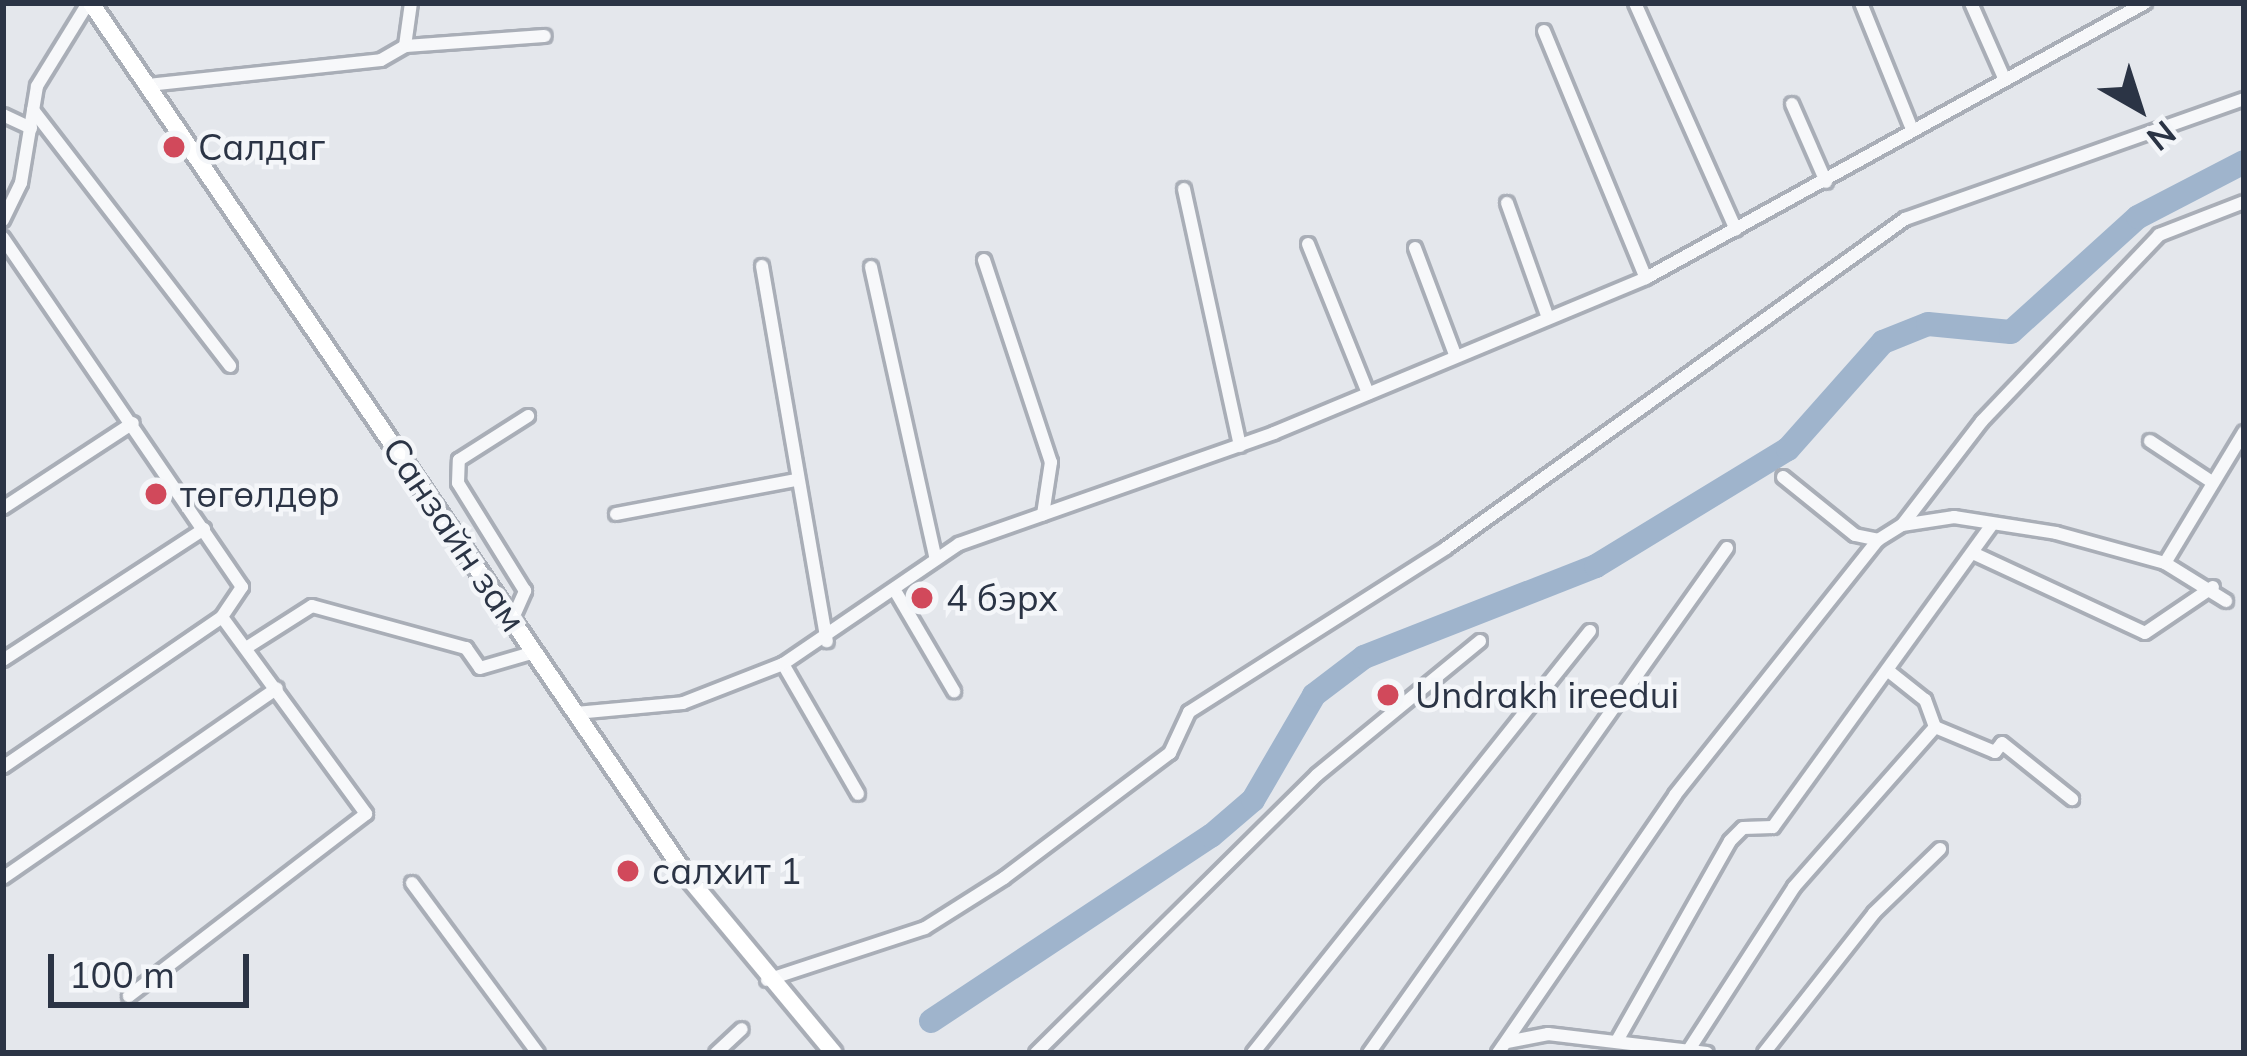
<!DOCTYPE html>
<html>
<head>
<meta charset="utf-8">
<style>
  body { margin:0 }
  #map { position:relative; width:2247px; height:1056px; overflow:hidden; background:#e4e7ec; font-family:Mulish,sans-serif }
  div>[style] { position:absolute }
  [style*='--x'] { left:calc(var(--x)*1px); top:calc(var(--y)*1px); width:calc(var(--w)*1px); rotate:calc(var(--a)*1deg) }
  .river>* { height:24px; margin:-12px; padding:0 12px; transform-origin:12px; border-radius:12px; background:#9fb4cc }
  .roads { filter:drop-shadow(3px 0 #a9aeb7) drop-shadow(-3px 0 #a9aeb7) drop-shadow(0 3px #a9aeb7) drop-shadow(0 -3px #a9aeb7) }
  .street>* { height:12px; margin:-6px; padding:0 6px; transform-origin:6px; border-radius:6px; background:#f7f8fa }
  .secondary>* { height:16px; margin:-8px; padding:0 8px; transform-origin:8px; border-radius:8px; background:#fff }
  .dots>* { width:33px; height:33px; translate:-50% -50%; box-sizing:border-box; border:6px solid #f4f6f9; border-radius:50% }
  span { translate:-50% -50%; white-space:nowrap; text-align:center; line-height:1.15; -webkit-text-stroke:9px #f4f6f9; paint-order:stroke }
  .poi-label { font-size:36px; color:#2b3445 }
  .left { translate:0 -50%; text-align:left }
  .street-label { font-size:36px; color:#2b3445 }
  .frame { position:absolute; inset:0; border:6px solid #2b3445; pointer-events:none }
  .north { position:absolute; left:2079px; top:48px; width:120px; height:120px; -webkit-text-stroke:9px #f4f6f9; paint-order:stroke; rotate:141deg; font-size:33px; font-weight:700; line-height:48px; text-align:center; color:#2b3445 }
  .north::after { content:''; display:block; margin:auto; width:42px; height:54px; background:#2b3445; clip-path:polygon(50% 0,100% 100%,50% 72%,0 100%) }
  .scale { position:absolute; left:48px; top:954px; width:201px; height:54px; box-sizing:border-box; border:6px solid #2b3445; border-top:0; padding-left:15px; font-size:36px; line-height:42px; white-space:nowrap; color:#2b3445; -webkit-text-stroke:9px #f4f6f9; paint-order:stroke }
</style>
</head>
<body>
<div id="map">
  <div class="river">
    <div style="--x:931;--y:1021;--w:336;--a:-33.5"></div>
    <div style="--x:1211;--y:836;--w:55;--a:-40.6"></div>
    <div style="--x:1253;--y:800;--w:121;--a:-59.8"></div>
    <div style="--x:1314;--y:695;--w:63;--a:-37.2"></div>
    <div style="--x:1364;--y:657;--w:249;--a:-21.4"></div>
    <div style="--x:1596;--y:566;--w:225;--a:-31.4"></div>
    <div style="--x:1788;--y:449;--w:143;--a:-48.4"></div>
    <div style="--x:1883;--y:342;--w:48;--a:-21.8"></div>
    <div style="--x:1928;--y:324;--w:83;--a:5.5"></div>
    <div style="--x:2011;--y:332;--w:171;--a:-42.2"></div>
    <div style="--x:2138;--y:217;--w:119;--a:-27.4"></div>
  </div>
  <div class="roads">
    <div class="street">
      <div style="--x:1635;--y:3;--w:248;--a:66"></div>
      <div style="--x:1861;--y:3;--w:131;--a:68"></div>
      <div style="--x:1971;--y:3;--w:84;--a:66.2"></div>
      <div style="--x:1544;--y:31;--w:267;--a:67.6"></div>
      <div style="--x:405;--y:46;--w:140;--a:-4.1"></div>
      <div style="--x:148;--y:85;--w:234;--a:-6.1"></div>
      <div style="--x:381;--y:60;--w:28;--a:-30"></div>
      <div style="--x:405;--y:46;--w:43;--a:-82.1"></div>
      <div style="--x:1792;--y:104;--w:85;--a:66.4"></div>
      <div style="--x:33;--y:110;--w:323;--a:52.4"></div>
      <div style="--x:3;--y:115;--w:31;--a:25"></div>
      <div style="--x:1184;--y:189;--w:263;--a:77.7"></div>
      <div style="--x:1507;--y:203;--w:122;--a:70.4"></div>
      <div style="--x:3;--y:220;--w:41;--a:-64.1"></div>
      <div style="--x:21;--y:183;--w:98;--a:-80.6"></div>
      <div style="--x:37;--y:86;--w:97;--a:-58.4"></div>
      <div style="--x:3;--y:238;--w:423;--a:55.6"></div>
      <div style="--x:242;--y:587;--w:36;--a:124"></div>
      <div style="--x:222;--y:617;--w:244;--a:53.8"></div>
      <div style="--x:366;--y:814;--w:299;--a:142.5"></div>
      <div style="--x:1308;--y:244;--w:161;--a:68.1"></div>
      <div style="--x:1415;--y:248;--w:116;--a:69.4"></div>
      <div style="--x:984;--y:260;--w:213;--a:71.7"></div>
      <div style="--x:1051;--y:462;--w:53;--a:98.7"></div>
      <div style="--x:762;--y:266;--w:381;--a:80.2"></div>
      <div style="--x:871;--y:267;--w:299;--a:77.5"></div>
      <div style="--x:2150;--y:441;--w:71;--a:33.5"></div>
      <div style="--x:1783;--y:477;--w:92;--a:38.9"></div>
      <div style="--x:1855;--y:535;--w:24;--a:12"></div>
      <div style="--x:3;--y:508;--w:155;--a:-33.2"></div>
      <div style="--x:616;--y:514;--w:183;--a:-10.7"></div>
      <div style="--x:1903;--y:524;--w:130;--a:-52.5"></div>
      <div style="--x:1982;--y:421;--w:257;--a:-46.4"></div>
      <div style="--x:2159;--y:235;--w:91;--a:-21.2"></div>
      <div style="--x:1975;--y:554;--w:187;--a:24.9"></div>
      <div style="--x:2145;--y:633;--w:82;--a:-34.1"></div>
      <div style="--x:2165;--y:563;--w:153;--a:-58.9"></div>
      <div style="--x:897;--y:594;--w:113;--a:59.6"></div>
      <div style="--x:513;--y:618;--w:30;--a:-66"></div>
      <div style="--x:525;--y:591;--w:127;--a:-121.8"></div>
      <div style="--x:458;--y:483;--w:23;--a:-88"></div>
      <div style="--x:459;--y:460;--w:82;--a:-32.5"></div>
      <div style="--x:246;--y:648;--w:78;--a:-32.5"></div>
      <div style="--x:312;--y:606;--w:160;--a:15.3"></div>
      <div style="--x:466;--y:648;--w:24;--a:55"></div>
      <div style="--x:480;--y:668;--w:57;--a:-16.2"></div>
      <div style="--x:3;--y:660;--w:240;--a:-33.1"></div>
      <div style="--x:783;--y:664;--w:150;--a:60"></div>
      <div style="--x:576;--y:713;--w:107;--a:-5.3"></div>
      <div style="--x:683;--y:703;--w:107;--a:-21.3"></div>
      <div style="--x:783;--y:664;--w:213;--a:-34.3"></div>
      <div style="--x:959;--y:544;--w:334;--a:-19.4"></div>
      <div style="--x:1274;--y:433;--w:403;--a:-22.6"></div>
      <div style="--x:1646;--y:278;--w:570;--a:-28.86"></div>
      <div style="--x:1935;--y:727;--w:65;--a:22.6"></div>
      <div style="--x:1995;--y:752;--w:11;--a:-52"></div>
      <div style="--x:2002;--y:743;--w:90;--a:38.7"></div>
      <div style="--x:3;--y:767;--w:265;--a:-34.4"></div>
      <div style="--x:3;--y:878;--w:333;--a:-34.7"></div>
      <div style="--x:412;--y:883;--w:212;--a:53.5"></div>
      <div style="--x:767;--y:980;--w:166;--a:-18.2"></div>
      <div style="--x:925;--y:928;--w:93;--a:-32.3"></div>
      <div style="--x:1004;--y:878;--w:208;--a:-37"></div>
      <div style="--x:1170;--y:753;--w:45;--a:-65.1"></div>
      <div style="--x:1189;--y:712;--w:305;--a:-32.5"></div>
      <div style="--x:1446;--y:548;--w:565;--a:-35.63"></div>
      <div style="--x:1905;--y:219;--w:360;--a:-19.5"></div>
      <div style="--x:1618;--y:1039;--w:227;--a:-60.5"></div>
      <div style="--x:1730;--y:841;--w:18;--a:-45"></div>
      <div style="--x:1743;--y:828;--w:30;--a:-2"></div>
      <div style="--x:1773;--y:827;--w:373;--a:-54.1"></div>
      <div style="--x:1507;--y:1042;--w:42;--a:-11"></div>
      <div style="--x:1548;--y:1034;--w:160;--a:6.8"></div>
      <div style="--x:1690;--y:1048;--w:192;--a:-57.1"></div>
      <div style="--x:1794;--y:887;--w:213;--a:-48.6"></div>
      <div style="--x:1935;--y:727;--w:29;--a:-110"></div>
      <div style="--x:1925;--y:700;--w:43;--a:-141.5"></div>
      <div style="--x:716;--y:1053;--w:35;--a:-43"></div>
      <div style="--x:1036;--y:1053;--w:395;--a:-44.7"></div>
      <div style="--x:1317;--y:775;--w:211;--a:-39.4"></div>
      <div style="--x:1253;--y:1053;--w:540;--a:-51.39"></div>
      <div style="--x:1369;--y:1053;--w:619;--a:-54.67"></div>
      <div style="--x:1498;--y:1053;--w:313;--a:-55.5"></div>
      <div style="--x:1675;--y:795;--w:326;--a:-51.5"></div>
      <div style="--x:1878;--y:540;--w:28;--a:-32"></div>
      <div style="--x:1902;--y:525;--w:53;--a:-8.7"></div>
      <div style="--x:1954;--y:517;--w:103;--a:8.9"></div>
      <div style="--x:2056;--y:533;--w:113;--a:15.4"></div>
      <div style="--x:2165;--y:563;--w:72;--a:31.9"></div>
      <div style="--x:1764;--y:1053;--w:178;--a:-51.8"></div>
      <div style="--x:1874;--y:913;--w:92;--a:-44.1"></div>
    </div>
    <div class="secondary">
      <div style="--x:91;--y:3;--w:1056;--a:55.69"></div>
      <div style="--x:686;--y:875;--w:231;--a:50.3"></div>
    </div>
  </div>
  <div class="dots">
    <div style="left:174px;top:147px;background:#d1495b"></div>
    <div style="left:156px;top:494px;background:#d1495b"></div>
    <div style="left:922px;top:598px;background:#d1495b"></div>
    <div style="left:1388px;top:695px;background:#d1495b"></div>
    <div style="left:628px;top:871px;background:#d1495b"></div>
  </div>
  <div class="poi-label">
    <span class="left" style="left:198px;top:147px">Салдаг</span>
    <span class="left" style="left:180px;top:494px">төгөлдөр</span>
    <span class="left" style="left:946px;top:598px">4 бэрх</span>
    <span class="left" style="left:1415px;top:695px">Undrakh ireedui</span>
    <span class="left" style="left:652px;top:871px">салхит 1</span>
  </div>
  <div class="street-label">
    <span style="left:455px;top:534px;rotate:56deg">Санзайн зам</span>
  </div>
  <div class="frame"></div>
  <div class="north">N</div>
  <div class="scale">100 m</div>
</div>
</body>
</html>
